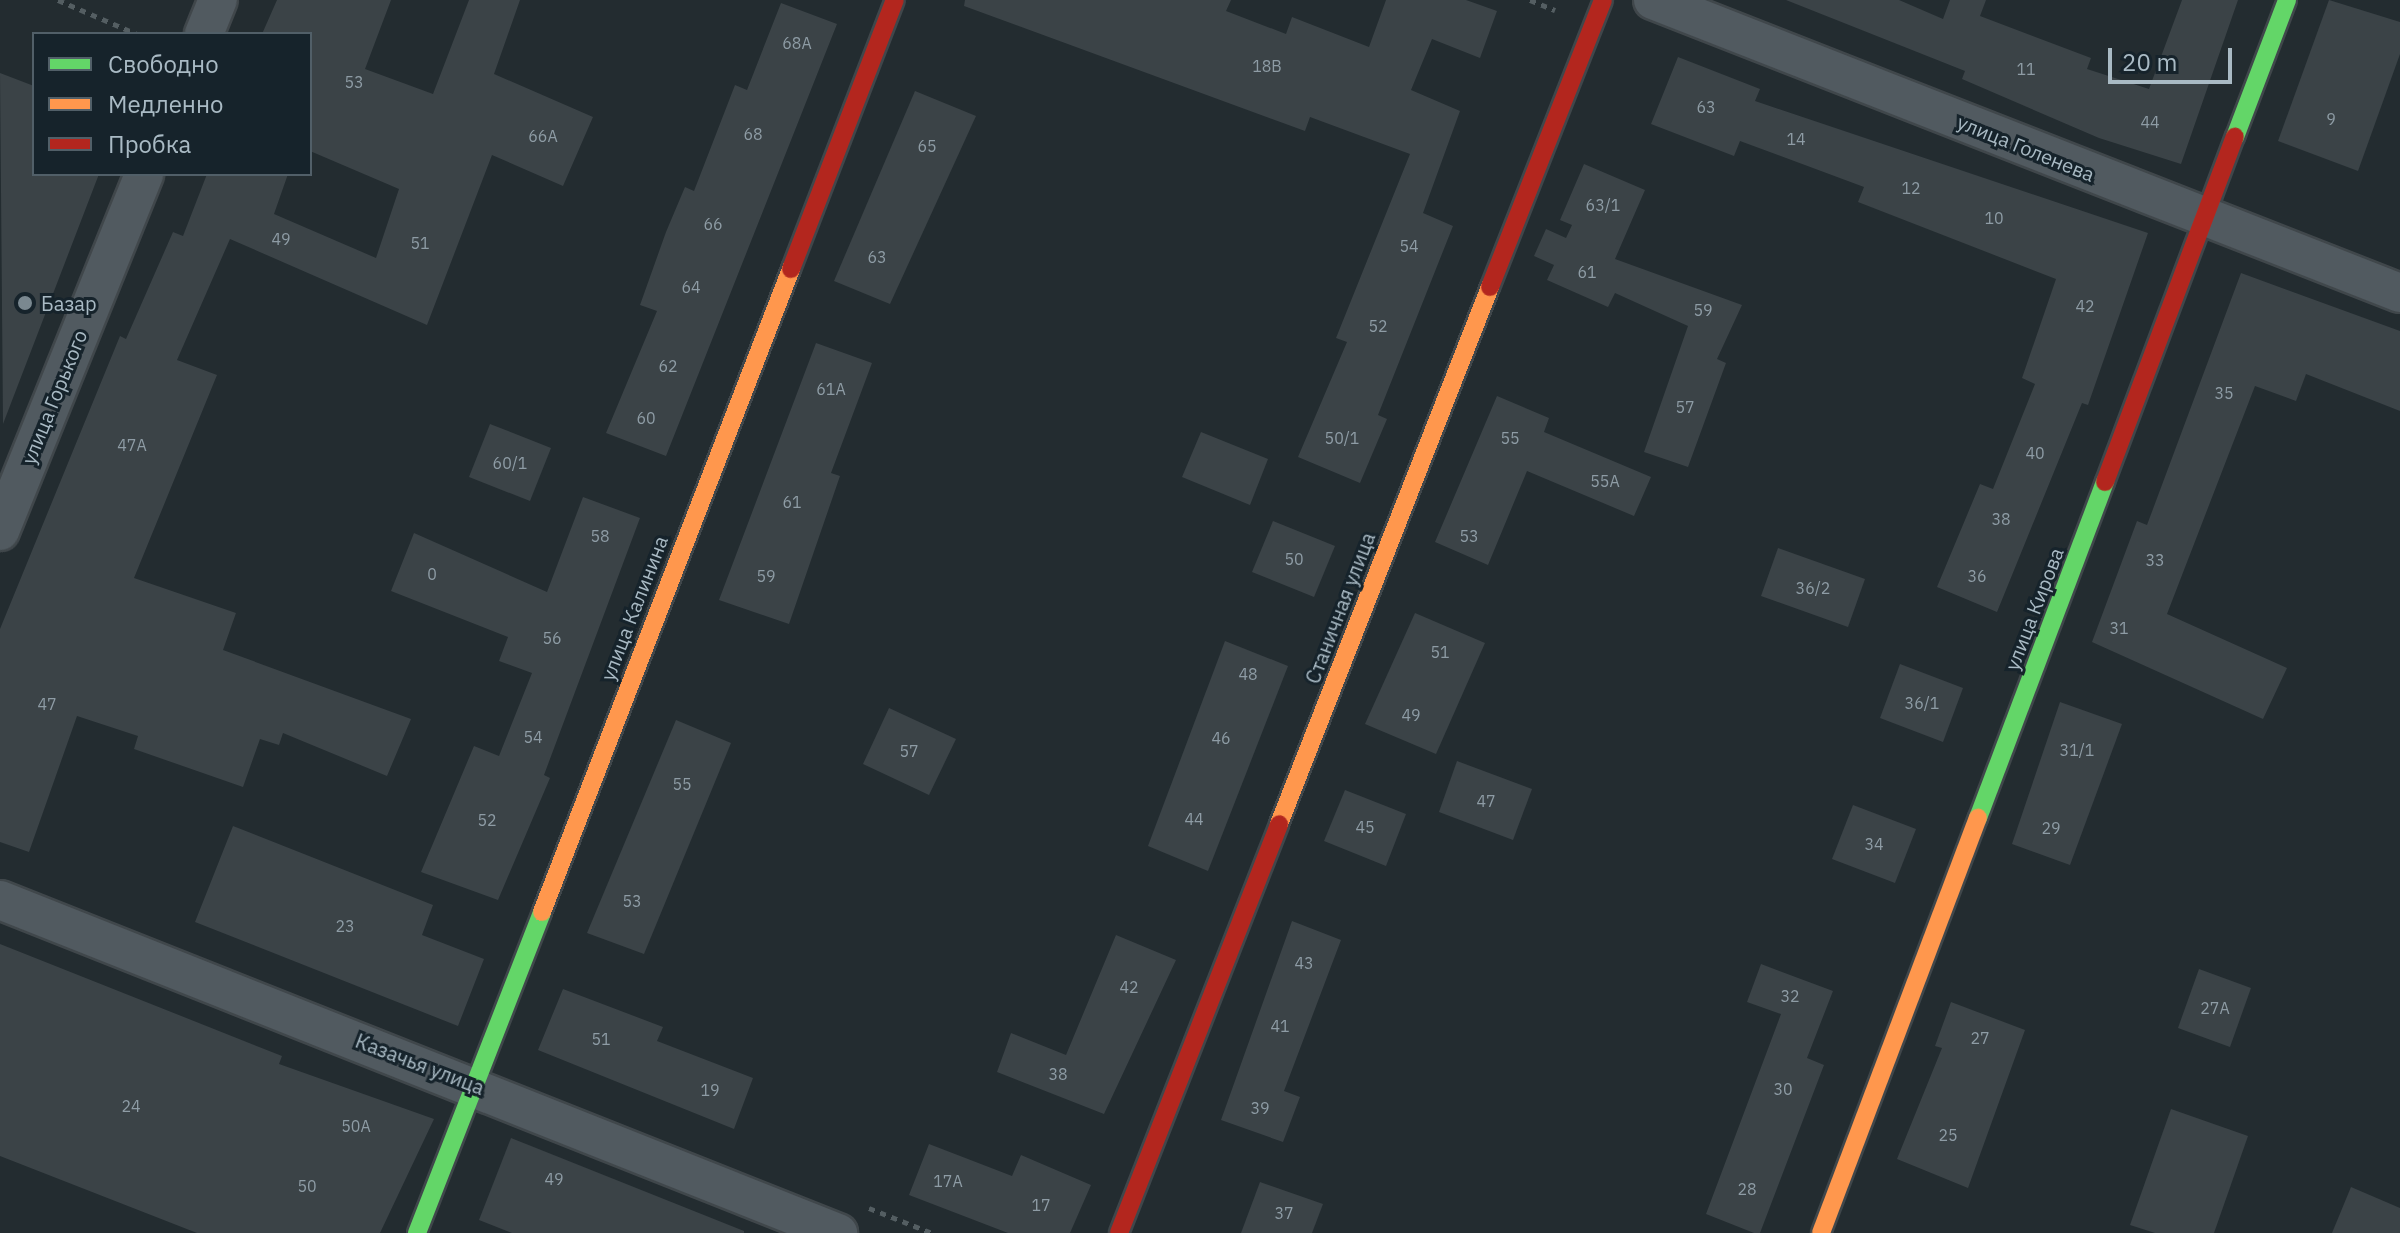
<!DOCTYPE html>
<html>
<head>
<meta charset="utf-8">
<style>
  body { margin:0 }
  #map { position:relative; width:2400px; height:1233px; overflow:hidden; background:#232c30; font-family:"IBM Plex Sans",sans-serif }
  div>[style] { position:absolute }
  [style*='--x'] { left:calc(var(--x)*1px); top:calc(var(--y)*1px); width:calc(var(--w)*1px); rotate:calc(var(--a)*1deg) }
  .building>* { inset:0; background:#3b4347 }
  .path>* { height:5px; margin-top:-2.5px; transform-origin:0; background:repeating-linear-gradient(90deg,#545e62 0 6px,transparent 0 12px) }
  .roads { filter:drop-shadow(2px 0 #40474b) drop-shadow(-2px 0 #40474b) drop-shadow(0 2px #40474b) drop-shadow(0 -2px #40474b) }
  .street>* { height:38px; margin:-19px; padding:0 19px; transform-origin:19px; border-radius:19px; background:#515a60 }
  .fast>* { height:18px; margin:-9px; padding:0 9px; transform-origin:9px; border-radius:9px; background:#63d668 }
  .slow>* { height:18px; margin:-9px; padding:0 9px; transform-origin:9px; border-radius:9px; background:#ff974d }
  .jam>* { height:18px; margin:-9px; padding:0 9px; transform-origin:9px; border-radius:9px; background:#b3261e }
  .dots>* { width:22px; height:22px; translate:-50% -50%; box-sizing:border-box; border:4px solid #16232b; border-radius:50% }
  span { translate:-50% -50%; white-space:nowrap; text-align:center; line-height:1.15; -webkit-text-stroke:6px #16232b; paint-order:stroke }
  .number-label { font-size:16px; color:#8e9ca5 }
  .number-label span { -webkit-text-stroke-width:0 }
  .street-label { font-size:20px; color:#a9bac4 }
  .poi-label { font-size:20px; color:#a9bac4 }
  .left { translate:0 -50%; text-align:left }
  .legend { position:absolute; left:32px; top:32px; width:280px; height:144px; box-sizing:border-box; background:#16232b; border:2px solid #515f68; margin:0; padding:10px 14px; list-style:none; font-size:24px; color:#a9bac4 }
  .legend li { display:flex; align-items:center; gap:16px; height:40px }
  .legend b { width:40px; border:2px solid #515f68 }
  .scale { position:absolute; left:2108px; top:48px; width:124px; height:36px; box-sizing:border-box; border:4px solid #a9bac4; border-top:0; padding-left:10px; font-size:24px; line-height:28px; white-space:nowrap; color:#a9bac4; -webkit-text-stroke:6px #16232b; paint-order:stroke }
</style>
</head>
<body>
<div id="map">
  <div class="building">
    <div style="clip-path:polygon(277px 0,391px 0,365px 69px,433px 94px,469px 0,520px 0,494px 74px,593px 117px,563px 186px,492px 155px,427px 325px,230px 239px,177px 360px,217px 375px,134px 578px,236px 613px,223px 650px,411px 719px,387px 776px,283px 733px,279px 745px,260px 739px,243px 787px,134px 749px,138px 736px,77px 716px,29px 852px,0 842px,0 629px,120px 336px,126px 339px,173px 232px,183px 236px,207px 174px,288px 174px,274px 214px,376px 258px,399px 189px,310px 151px,310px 34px,262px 34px)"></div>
    <div style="clip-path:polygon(965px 0,1231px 0,1226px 11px,1286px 34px,1292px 17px,1369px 47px,1386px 0,1466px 0,1497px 11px,1480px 58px,1432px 39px,1411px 90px,1460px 111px,1423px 213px,1453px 226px,1378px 415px,1387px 419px,1360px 483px,1298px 457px,1347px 342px,1336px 338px,1410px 154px,1310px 117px,1305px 131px,964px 6px)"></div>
    <div style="clip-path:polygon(1786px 0,1899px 0,1943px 19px,1950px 0,1986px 0,1980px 16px,2091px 58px,2087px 69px,2149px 89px,2182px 0,2238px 0,2181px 164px,2099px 138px,1962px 79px,1965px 71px)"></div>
    <div style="clip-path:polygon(2329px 0,2400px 22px,2400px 54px,2358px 171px,2278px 141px)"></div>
    <div style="clip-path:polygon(781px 3px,837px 24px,666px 456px,606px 433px,657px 311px,640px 305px,666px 232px,685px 187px,694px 191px,735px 85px,747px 90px)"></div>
    <div style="clip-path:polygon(1678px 57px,1760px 89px,1755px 101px,2148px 233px,2088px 405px,2082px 403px,1997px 612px,1937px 587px,1980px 484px,1993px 489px,2035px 384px,2022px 378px,2056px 279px,1858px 202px,1864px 187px,1740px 141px,1734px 156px,1651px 124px)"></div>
    <div style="clip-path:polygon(0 73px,34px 86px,34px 174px,99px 174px,3px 424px)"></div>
    <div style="clip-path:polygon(915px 91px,976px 116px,890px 304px,834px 281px)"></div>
    <div style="clip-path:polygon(1584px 164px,1645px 190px,1615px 259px,1742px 305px,1717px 359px,1726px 363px,1688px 467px,1644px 452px,1688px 326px,1615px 293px,1608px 307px,1547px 280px,1554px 265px,1534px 256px,1546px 229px,1566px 238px,1572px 225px,1560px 220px)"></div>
    <div style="clip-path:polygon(2241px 273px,2400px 331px,2400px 411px,2306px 374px,2296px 401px,2255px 386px,2167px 614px,2287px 668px,2263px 719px,2092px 642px,2137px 521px,2147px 525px)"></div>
    <div style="clip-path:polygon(816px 343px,872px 363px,831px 473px,840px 476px,789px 624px,719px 600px)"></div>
    <div style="clip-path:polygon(1497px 396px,1549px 418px,1544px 432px,1651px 477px,1634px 516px,1527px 471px,1488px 565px,1435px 542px)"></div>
    <div style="clip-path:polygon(490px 424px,551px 448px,530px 501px,469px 477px)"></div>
    <div style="clip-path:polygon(1201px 432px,1268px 459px,1250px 505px,1182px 477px)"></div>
    <div style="clip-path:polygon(583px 497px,640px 518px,544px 775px,550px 778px,498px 900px,421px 872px,474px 746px,499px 756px,532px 673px,499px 661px,508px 637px,391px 591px,414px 533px,547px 592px)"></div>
    <div style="clip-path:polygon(1273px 521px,1335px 546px,1314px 597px,1252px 572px)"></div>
    <div style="clip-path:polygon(1778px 548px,1865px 579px,1848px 627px,1761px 596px)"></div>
    <div style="clip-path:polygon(1415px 613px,1485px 643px,1436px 754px,1365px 724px)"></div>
    <div style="clip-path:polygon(1225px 641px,1288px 666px,1208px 871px,1148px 846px)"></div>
    <div style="clip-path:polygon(1900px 664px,1963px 688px,1943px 742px,1880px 718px)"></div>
    <div style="clip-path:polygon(2060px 702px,2122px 724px,2070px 865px,2012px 844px)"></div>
    <div style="clip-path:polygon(889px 708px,956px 739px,929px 795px,863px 764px)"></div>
    <div style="clip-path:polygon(676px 720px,731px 743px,644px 954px,587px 933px)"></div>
    <div style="clip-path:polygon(1457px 761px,1532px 789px,1513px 840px,1439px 812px)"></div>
    <div style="clip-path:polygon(1345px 790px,1406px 814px,1386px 866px,1324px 841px)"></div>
    <div style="clip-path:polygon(1853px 805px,1916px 829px,1895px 883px,1832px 859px)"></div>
    <div style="clip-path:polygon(233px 826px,433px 905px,422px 935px,484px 959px,458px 1026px,195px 922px)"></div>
    <div style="clip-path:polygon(1292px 921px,1341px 940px,1284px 1091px,1300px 1097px,1283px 1142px,1221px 1120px)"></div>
    <div style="clip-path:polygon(1116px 935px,1176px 960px,1104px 1114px,997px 1072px,1011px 1033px,1066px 1055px)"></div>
    <div style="clip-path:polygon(0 944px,282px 1056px,279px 1064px,434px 1119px,380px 1233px,197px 1233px,0 1156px)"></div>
    <div style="clip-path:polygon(1761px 964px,1833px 991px,1807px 1058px,1824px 1065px,1760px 1233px,1754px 1233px,1706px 1214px,1781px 1014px,1747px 1002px)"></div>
    <div style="clip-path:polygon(2199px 969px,2251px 988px,2230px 1047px,2178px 1028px)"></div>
    <div style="clip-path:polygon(563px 989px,663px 1027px,657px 1041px,753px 1078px,734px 1129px,538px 1050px)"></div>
    <div style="clip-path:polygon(1951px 1002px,2025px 1030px,1968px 1188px,1897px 1159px,1942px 1048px,1935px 1046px)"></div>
    <div style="clip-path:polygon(2171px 1109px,2248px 1136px,2214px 1233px,2155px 1233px,2130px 1225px)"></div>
    <div style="clip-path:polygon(511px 1138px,744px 1231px,744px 1233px,512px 1233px,479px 1220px)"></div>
    <div style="clip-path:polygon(929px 1144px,1012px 1176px,1021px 1155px,1091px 1185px,1070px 1233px,1008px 1233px,909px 1195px)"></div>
    <div style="clip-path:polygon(1260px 1182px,1323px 1204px,1312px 1233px,1241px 1233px)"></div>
    <div style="clip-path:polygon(2351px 1187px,2400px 1208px,2400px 1233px,2332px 1233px)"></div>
  </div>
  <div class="path">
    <div style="--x:58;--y:0;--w:86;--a:23.3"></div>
    <div style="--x:1530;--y:0;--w:27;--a:22"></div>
    <div style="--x:869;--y:1208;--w:68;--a:21.6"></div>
  </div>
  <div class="roads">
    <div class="street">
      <div style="--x:1653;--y:0;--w:802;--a:21.42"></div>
      <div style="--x:204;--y:34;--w:37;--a:-68"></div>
      <div style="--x:0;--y:531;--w:385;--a:-68"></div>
      <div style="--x:0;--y:900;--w:902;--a:21.67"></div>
    </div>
    <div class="fast">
      <div style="--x:2235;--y:137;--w:147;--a:-69.2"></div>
      <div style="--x:1978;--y:818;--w:359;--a:-69.3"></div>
      <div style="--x:417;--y:1233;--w:344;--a:-68.7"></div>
    </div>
    <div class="slow">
      <div style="--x:1279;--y:824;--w:577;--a:-68.55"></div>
      <div style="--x:542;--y:912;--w:690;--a:-68.83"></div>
      <div style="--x:1821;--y:1233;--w:444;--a:-69.3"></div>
    </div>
    <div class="jam">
      <div style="--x:791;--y:269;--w:288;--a:-68.9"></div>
      <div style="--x:1490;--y:287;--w:308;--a:-68.5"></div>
      <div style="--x:2105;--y:482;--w:369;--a:-69.4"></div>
      <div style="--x:1119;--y:1233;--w:439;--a:-68.6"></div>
    </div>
  </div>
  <div class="dots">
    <div style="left:25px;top:303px;background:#7a8890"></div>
  </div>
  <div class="number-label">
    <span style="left:797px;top:43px">68А</span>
    <span style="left:1267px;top:66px">18В</span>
    <span style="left:2026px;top:69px">11</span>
    <span style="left:354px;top:82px">53</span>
    <span style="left:1706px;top:107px">63</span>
    <span style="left:2331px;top:119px">9</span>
    <span style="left:2150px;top:122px">44</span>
    <span style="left:753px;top:134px">68</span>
    <span style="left:543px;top:136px">66А</span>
    <span style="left:1796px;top:139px">14</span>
    <span style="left:927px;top:146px">65</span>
    <span style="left:1911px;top:188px">12</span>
    <span style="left:1603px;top:205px">63/1</span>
    <span style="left:1994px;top:218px">10</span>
    <span style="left:713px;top:224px">66</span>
    <span style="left:281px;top:239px">49</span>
    <span style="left:420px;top:243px">51</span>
    <span style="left:1409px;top:246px">54</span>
    <span style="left:877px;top:257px">63</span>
    <span style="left:1587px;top:272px">61</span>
    <span style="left:691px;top:287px">64</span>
    <span style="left:2085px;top:306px">42</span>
    <span style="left:1703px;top:310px">59</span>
    <span style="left:1378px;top:326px">52</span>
    <span style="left:668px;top:366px">62</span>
    <span style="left:831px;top:389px">61А</span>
    <span style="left:2224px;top:393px">35</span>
    <span style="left:1685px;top:407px">57</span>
    <span style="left:646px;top:418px">60</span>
    <span style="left:1342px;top:438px">50/1</span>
    <span style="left:1510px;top:438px">55</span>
    <span style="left:132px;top:445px">47А</span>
    <span style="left:2035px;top:453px">40</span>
    <span style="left:510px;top:463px">60/1</span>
    <span style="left:1605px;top:481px">55А</span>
    <span style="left:792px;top:502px">61</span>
    <span style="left:2001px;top:519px">38</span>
    <span style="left:600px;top:536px">58</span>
    <span style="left:1469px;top:536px">53</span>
    <span style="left:1294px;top:559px">50</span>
    <span style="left:2155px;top:560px">33</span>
    <span style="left:432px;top:574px">0</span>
    <span style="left:766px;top:576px">59</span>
    <span style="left:1977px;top:576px">36</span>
    <span style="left:1813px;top:588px">36/2</span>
    <span style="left:2119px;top:628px">31</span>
    <span style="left:552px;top:638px">56</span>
    <span style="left:1440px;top:652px">51</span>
    <span style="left:1248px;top:674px">48</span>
    <span style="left:1922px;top:703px">36/1</span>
    <span style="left:47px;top:704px">47</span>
    <span style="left:1411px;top:715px">49</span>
    <span style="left:533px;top:737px">54</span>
    <span style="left:1221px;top:738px">46</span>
    <span style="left:2077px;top:750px">31/1</span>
    <span style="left:909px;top:751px">57</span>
    <span style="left:682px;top:784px">55</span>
    <span style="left:1486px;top:801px">47</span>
    <span style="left:1194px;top:819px">44</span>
    <span style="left:487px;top:820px">52</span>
    <span style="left:1365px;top:827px">45</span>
    <span style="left:2051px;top:828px">29</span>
    <span style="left:1874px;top:844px">34</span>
    <span style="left:632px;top:901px">53</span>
    <span style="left:345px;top:926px">23</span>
    <span style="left:1304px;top:963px">43</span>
    <span style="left:1129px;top:987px">42</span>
    <span style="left:1790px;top:996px">32</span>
    <span style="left:2215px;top:1008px">27А</span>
    <span style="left:1280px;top:1026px">41</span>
    <span style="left:1980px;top:1038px">27</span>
    <span style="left:601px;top:1039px">51</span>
    <span style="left:1058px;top:1074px">38</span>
    <span style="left:1783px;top:1089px">30</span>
    <span style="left:710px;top:1090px">19</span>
    <span style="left:131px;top:1106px">24</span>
    <span style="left:1260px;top:1108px">39</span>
    <span style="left:356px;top:1126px">50А</span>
    <span style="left:1948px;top:1135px">25</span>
    <span style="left:554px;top:1179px">49</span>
    <span style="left:948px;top:1181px">17А</span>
    <span style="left:307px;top:1186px">50</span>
    <span style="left:1747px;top:1189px">28</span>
    <span style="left:1041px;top:1205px">17</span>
    <span style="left:1284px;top:1213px">37</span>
  </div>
  <div class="street-label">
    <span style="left:2026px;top:148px;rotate:22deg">улица Голенева</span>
    <span style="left:54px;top:397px;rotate:-68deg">улица Горького</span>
    <span style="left:634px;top:608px;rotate:-69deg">улица Калинина</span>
    <span style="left:1340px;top:608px;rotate:-69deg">Станичная улица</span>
    <span style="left:2034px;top:609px;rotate:-69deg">улица Кирова</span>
    <span style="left:420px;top:1064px;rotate:21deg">Казачья улица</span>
  </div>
  <div class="poi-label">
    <span class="left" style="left:41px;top:303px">Базар</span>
  </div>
  <ul class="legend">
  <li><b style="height:10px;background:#63d668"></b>Свободно</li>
  <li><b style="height:10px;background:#ff974d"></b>Медленно</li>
  <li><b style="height:10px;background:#b3261e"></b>Пробка</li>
  </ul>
  <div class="scale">20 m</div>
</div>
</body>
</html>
